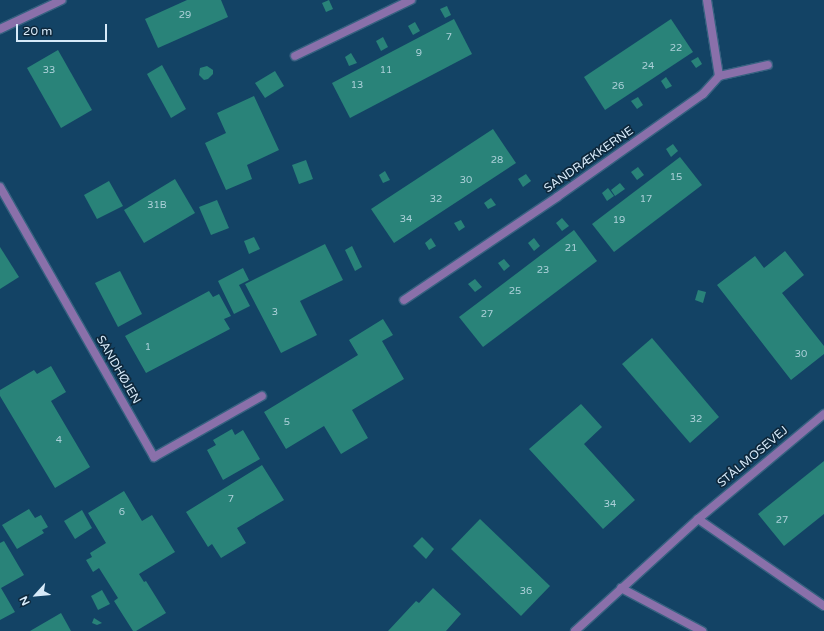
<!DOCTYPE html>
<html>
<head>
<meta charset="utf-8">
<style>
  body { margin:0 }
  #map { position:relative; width:824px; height:631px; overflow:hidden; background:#134365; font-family:"Varela Round",sans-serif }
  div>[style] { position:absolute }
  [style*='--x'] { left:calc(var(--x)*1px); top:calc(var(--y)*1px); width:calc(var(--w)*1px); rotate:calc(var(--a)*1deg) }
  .building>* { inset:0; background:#298379 }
  .roads { filter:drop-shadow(1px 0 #366180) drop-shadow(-1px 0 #366180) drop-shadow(0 1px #366180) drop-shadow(0 -1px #366180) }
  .lane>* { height:8px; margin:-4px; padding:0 4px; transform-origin:4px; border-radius:4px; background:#8a70aa }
  .street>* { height:8px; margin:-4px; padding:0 4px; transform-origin:4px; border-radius:4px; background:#8a70aa }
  span { translate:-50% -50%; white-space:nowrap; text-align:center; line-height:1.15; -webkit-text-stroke:3.5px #0e283c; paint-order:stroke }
  .number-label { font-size:10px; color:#acd0d9 }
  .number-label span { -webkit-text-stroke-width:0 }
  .street-label { font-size:12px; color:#d7eaf9 }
  .north { position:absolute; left:16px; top:575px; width:40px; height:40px; -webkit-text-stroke:3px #0e283c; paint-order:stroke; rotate:243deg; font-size:11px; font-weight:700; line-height:16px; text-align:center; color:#d7eaf9 }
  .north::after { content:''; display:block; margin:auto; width:14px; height:18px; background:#d7eaf9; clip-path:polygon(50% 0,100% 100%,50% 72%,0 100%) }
  .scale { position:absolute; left:16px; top:24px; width:91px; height:18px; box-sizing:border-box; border:2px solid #d7eaf9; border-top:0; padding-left:5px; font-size:12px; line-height:14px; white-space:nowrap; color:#d7eaf9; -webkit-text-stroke:3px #0e283c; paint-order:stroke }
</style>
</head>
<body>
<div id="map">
  <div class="building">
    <div style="clip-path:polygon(187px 0,221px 0,228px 17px,158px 48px,145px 19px)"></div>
    <div style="clip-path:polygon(329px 0,333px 9px,326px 12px,322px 3px)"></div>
    <div style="clip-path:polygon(447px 6px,451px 15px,445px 18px,440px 9px)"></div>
    <div style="clip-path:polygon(454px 19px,472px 54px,350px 118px,332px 83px)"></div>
    <div style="clip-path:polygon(671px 19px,693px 52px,605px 110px,584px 77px)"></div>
    <div style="clip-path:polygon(415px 22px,420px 31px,413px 35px,408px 26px)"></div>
    <div style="clip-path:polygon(383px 37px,388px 47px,381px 51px,376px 41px)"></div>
    <div style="clip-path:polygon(58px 50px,92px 110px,61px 128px,27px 68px)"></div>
    <div style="clip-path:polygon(351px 53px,357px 63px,349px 66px,345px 57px)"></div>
    <div style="clip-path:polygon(698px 57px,702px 64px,696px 68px,691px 61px)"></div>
    <div style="clip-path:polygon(162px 65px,186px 109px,171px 118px,147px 74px)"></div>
    <div style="clip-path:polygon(207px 66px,213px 70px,213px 74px,208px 79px,204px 80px,199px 75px,200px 68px)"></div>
    <div style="clip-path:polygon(275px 71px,284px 86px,265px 98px,255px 83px)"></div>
    <div style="clip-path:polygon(666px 77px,672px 86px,666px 89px,661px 81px)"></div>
    <div style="clip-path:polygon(254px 96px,279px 150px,247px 165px,252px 179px,226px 190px,205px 143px,226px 133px,217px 113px)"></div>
    <div style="clip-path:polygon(638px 97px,643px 105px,637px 109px,631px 101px)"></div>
    <div style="clip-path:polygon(493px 129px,516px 163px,394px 243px,371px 209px)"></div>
    <div style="clip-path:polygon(673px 144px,678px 151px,671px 157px,666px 149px)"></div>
    <div style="clip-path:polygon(680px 157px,702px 185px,614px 252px,592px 224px)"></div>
    <div style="clip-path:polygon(306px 160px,313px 179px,299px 184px,292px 165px)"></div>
    <div style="clip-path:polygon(638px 167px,644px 175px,637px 180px,631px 172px)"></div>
    <div style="clip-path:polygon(385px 171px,390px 180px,383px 183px,379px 175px)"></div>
    <div style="clip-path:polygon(526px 174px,531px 181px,523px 187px,518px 179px)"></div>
    <div style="clip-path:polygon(175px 179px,195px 213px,144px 243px,124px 210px)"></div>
    <div style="clip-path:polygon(109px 181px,123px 206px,97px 219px,84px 195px)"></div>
    <div style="clip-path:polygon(620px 183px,625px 189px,615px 196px,611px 190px)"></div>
    <div style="clip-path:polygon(608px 188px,614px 196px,607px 201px,602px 193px)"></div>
    <div style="clip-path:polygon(491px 198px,496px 205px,488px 209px,484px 203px)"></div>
    <div style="clip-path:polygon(217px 200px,229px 228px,211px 235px,199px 207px)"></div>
    <div style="clip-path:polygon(562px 218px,569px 226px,562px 231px,556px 223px)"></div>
    <div style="clip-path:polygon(461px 220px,465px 227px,459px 231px,454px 223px)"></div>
    <div style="clip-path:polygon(574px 230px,597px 261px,483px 347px,459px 317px)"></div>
    <div style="clip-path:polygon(254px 237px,260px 249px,249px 254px,244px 241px)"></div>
    <div style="clip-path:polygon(431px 238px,436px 246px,429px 250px,425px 243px)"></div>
    <div style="clip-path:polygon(534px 238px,540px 246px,534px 251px,528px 243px)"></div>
    <div style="clip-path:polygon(325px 244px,343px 280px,300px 301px,317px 335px,281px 353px,245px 284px)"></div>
    <div style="clip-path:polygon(352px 246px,362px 267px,355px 271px,345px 250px)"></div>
    <div style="clip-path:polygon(0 247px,19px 277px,0 289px)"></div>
    <div style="clip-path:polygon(785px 251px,804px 275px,782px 293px,824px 346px,824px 354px,791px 380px,717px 285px,755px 256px,764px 268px)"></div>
    <div style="clip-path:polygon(504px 259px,510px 266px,504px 271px,498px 263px)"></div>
    <div style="clip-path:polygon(243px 268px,249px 280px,239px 285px,250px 306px,234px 314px,218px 281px)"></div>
    <div style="clip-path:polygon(120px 271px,142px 314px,118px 327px,95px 283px)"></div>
    <div style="clip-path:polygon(475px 279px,482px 287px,475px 292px,468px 284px)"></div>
    <div style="clip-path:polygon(698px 290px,706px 292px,703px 303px,695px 300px)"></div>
    <div style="clip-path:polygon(209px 291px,213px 297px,219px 294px,231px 316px,224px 319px,230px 329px,146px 373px,125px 336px)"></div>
    <div style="clip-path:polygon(383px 319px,393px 335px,382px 341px,404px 379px,352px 410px,368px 438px,341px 454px,324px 426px,286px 449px,264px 412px,358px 355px,349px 340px)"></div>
    <div style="clip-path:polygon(652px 338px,719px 417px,690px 443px,622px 364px)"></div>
    <div style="clip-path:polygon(51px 366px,66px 392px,51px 401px,90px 467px,55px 488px,0 396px,0 390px,34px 370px,37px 374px)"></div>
    <div style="clip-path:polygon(581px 404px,602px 427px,584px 444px,635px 500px,603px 529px,529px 449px)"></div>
    <div style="clip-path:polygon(232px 429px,235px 435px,243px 430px,260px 459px,223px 480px,207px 450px,216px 445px,213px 440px)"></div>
    <div style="clip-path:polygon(824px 461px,824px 514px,784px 546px,758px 514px)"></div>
    <div style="clip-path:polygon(262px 465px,284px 500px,237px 528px,246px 543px,221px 558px,212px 544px,208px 547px,186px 512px)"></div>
    <div style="clip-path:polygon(124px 491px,142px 521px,152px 515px,175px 552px,139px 574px,144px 582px,146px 581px,166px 613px,136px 631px,133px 631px,114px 601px,118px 598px,99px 568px,93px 572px,86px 560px,92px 557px,90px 553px,106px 543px,88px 513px)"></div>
    <div style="clip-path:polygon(29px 509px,35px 518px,41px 515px,48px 527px,42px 530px,44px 533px,17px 549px,2px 525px)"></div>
    <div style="clip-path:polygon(82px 510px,92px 528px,75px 539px,64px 521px)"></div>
    <div style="clip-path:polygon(480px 519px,550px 586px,521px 616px,451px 549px)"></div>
    <div style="clip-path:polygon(422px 537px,434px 549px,426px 559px,413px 546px)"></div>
    <div style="clip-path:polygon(4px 541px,24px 575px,1px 588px,15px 612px,0 620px,0 543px)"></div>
    <div style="clip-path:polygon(433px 588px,461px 614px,446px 631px,388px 631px,416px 601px,419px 603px)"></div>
    <div style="clip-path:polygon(102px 590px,110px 604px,98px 610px,91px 596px)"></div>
    <div style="clip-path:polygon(61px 613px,71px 631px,30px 631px)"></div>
    <div style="clip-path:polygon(94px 618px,102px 623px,97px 625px,92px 623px)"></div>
  </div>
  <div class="roads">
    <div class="lane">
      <div style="--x:719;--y:76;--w:50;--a:-12.7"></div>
    </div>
    <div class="street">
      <div style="--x:0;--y:29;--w:68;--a:-25.1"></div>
      <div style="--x:295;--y:56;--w:129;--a:-25.8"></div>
      <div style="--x:0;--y:187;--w:311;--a:60.3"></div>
      <div style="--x:154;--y:457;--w:124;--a:-29.5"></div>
      <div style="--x:404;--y:300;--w:184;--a:-33.9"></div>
      <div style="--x:557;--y:197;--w:179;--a:-35.2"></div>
      <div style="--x:703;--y:94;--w:24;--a:-48"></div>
      <div style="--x:719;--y:76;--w:77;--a:-99"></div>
      <div style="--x:698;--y:519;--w:153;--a:34.6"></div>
      <div style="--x:621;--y:588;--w:92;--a:28"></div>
      <div style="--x:575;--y:631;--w:166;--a:-42.3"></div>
      <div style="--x:698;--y:519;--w:164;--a:-39.8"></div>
    </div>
  </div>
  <div class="number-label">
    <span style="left:185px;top:16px">29</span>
    <span style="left:449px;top:38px">7</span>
    <span style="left:676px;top:49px">22</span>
    <span style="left:419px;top:54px">9</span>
    <span style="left:648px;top:67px">24</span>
    <span style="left:49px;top:71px">33</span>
    <span style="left:386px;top:71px">11</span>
    <span style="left:357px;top:86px">13</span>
    <span style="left:618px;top:87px">26</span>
    <span style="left:497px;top:161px">28</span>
    <span style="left:676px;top:178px">15</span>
    <span style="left:466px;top:181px">30</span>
    <span style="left:436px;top:200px">32</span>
    <span style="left:646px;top:200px">17</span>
    <span style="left:157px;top:206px">31B</span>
    <span style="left:406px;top:220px">34</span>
    <span style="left:619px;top:221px">19</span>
    <span style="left:571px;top:249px">21</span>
    <span style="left:543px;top:271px">23</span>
    <span style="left:515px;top:292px">25</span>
    <span style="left:275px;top:313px">3</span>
    <span style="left:487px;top:315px">27</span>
    <span style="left:148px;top:348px">1</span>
    <span style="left:801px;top:355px">30</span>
    <span style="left:696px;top:420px">32</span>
    <span style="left:287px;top:423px">5</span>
    <span style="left:59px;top:441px">4</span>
    <span style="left:231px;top:500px">7</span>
    <span style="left:610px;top:505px">34</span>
    <span style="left:122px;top:513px">6</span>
    <span style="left:782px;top:521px">27</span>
    <span style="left:526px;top:592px">36</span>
  </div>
  <div class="street-label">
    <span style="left:589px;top:160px;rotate:-35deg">SANDRÆKKERNE</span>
    <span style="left:118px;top:370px;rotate:60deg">SANDHØJEN</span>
    <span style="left:753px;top:457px;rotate:-40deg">STÅLMOSEVEJ</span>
  </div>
  <div class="north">N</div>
  <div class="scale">20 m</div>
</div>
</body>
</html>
